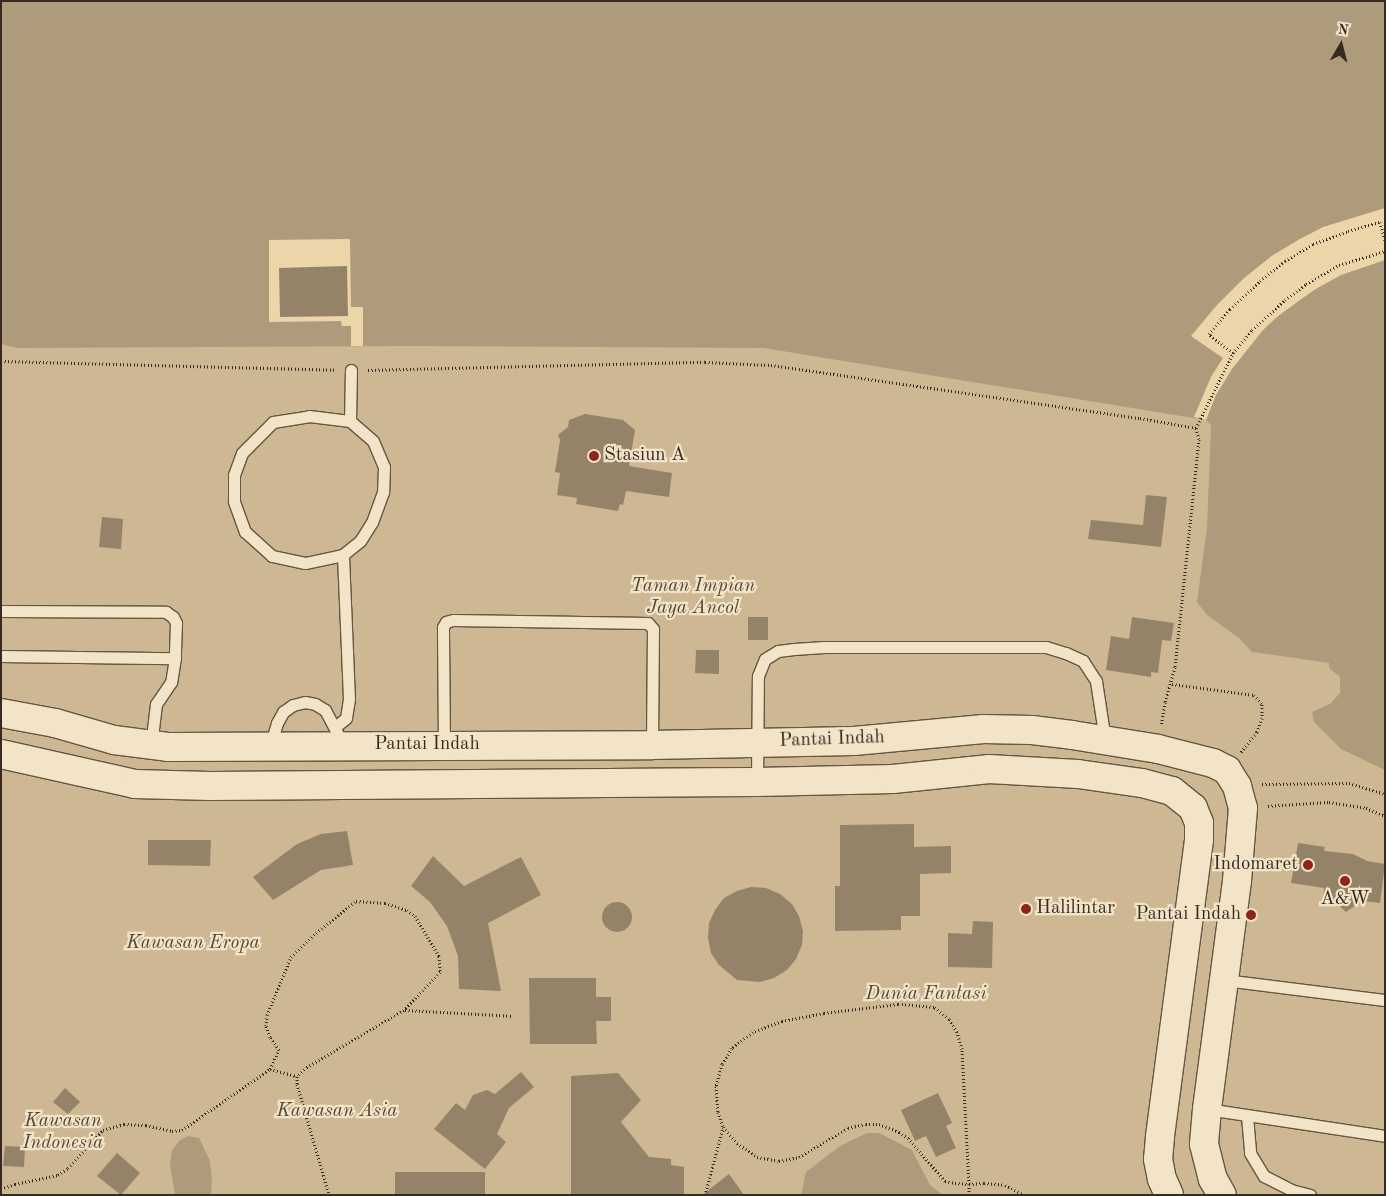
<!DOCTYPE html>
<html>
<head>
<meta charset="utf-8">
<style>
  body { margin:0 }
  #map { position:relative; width:1386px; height:1196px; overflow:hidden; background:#edd5aa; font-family:"Old Standard TT",serif }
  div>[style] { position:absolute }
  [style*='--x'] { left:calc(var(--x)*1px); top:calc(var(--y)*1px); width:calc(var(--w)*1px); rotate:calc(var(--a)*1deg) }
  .green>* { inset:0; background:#ceb893 }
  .water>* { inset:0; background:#ae9b7c }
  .pier>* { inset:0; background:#edd5aa }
  .building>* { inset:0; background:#958369 }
  .round { border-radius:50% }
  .path>* { height:3px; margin-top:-1.5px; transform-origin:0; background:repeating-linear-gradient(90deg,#352b22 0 1px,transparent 0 3.5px) }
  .roads { filter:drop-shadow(1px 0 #635644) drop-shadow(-1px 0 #635644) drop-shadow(0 1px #635644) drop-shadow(0 -1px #635644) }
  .service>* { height:11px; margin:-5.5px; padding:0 5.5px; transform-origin:5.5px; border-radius:5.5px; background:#f3e4c8 }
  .tertiary>* { height:28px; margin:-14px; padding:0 14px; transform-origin:14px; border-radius:14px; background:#f3e4c8 }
  .dots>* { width:14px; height:14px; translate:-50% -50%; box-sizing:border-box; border:2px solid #f3e4c8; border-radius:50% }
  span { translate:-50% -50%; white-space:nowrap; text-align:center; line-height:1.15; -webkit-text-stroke:4.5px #f3e4c8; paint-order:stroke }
  .poi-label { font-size:19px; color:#352b22 }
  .left { translate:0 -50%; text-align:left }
  .right { translate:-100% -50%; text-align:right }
  .park-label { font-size:19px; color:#544739; font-style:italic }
  .street-label { font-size:19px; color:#352b22 }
  .frame { position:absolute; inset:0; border:2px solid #352b22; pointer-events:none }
  .north { position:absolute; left:1316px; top:20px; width:50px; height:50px; -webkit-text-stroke:4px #f3e4c8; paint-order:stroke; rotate:8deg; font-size:14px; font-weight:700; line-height:20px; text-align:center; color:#352b22 }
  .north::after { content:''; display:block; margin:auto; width:18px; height:22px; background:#352b22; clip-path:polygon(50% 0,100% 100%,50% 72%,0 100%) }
</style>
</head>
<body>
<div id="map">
  <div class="green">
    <div style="clip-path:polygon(1px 1px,1385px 1px,1385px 1195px,1px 1195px)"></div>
  </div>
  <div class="water">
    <div style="clip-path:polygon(1px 1px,1385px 1px,1385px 770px,1341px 749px,1314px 722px,1312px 712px,1330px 704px,1340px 693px,1340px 677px,1329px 668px,1329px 663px,1252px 652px,1239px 638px,1207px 615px,1197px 602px,1207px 528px,1211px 425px,1206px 420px,764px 348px,414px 346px,18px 348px,1px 344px)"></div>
    <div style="clip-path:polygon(867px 1133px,879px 1133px,912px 1150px,930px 1185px,943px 1195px,801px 1195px,806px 1172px,840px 1146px)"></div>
    <div style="clip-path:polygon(188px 1136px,199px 1138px,210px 1161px,212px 1181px,211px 1195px,175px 1195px,170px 1165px,172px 1151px,179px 1141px)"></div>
  </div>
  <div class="pier">
    <div style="clip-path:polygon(1385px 208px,1385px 260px,1341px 275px,1314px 290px,1278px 316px,1263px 330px,1232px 369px,1216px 395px,1206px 420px,1194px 417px,1211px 377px,1223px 358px,1191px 336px,1217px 305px,1243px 279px,1273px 255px,1300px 239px,1323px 227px)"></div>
    <div style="clip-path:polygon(350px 239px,351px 307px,363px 307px,363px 346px,351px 346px,351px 326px,342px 326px,341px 321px,269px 322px,269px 240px)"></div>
  </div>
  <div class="building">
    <div style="clip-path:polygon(347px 266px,348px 316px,280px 317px,279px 268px)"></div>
    <div style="clip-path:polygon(585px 414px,623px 420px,635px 430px,629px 466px,672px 473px,669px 497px,626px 491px,623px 505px,620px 504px,618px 511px,576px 504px,577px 498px,557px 495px,560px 473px,555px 472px,560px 440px,558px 435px,568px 427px,569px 420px)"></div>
    <div style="clip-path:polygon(1146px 495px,1167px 497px,1161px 547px,1088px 539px,1091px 520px,1143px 525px)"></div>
    <div style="clip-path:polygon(102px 517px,123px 519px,121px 549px,99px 547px)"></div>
    <div style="clip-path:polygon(748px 617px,768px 617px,768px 640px,748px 640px)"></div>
    <div style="clip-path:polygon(1132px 617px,1174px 623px,1171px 641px,1162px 640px,1158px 673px,1151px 672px,1151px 677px,1106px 670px,1111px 636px,1129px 639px)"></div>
    <div style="clip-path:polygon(696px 650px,719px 650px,719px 674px,695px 673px)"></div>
    <div style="clip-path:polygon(914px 824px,914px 847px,951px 846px,951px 873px,920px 874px,920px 916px,901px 916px,901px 930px,835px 931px,835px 886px,840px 886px,840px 825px)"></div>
    <div style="clip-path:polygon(347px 831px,353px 865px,321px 870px,273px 900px,253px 877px,297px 844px,321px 834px)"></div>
    <div style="clip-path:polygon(148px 840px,211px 840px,210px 866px,148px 865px)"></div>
    <div style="clip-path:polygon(1298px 843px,1325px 847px,1324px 851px,1353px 854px,1367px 861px,1385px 864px,1380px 903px,1362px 901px,1346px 912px,1335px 902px,1323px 900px,1324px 888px,1291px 883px)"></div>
    <div style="clip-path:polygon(433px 856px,464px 886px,521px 857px,541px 895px,488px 923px,501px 991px,459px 989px,458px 956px,447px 926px,430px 902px,411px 886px)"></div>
    <div style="clip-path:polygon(751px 887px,766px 888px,780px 894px,792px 904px,799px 916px,803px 931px,802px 945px,796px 959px,787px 970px,774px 978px,760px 982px,737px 980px,719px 965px,711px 953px,708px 938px,709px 923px,715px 910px,724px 898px,737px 891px)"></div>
    <div class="round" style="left:602px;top:902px;width:30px;height:30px"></div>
    <div style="clip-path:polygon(973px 921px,993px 922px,992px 968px,948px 967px,948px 933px,972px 934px)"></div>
    <div style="clip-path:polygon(529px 978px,596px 978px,596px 997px,611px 997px,611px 1021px,596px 1021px,597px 1044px,530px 1044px)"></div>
    <div style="clip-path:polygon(521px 1072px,534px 1087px,509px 1108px,497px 1134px,506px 1142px,485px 1169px,434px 1129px,456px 1103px,465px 1110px,473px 1095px,487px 1090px,495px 1094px)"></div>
    <div style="clip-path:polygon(618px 1073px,641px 1100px,621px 1122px,649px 1157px,671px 1159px,671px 1165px,684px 1167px,684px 1195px,571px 1194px,571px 1076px)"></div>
    <div style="clip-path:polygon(65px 1088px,80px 1102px,68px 1114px,53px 1102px)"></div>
    <div style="clip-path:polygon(938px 1093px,952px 1123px,946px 1126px,956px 1148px,936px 1157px,926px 1136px,915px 1141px,901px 1110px)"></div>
    <div style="clip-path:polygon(5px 1146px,25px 1147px,24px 1167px,3px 1166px)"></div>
    <div style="clip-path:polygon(117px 1153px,140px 1173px,121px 1195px,97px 1176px)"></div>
    <div style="clip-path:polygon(395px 1172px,485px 1172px,485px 1195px,395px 1195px)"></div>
    <div style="clip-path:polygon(729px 1174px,744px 1195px,702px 1195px)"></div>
  </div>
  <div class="path">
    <div style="--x:1233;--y:353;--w:31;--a:-142"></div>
    <div style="--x:1209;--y:334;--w:33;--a:-50"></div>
    <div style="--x:1230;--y:309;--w:41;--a:-43"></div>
    <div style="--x:1260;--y:281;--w:32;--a:-39"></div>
    <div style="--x:1285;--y:261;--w:33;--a:-31"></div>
    <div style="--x:1313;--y:244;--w:37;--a:-20"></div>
    <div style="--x:1348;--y:231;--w:33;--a:-16"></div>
    <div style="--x:1380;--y:222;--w:20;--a:75"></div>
    <div style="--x:1;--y:361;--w:335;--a:1.5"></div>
    <div style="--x:368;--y:370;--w:337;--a:-1.4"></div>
    <div style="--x:705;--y:362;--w:66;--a:2.6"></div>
    <div style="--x:771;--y:365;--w:373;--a:8.2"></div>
    <div style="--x:1140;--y:418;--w:57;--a:10.1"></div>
    <div style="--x:1196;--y:428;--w:11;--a:75"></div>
    <div style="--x:1199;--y:439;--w:229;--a:96"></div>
    <div style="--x:1175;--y:667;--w:36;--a:106"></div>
    <div style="--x:1165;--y:702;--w:24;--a:99"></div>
    <div style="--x:1196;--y:428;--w:84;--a:-63.7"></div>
    <div style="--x:1233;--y:353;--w:30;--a:-50"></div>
    <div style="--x:1252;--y:330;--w:45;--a:-42.3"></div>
    <div style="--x:1285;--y:300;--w:26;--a:-37"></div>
    <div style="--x:1306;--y:284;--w:38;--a:-30"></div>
    <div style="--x:1339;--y:265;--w:48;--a:-16.9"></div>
    <div style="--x:1172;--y:684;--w:83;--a:7.6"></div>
    <div style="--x:1254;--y:695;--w:12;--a:48"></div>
    <div style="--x:1262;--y:704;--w:14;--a:90"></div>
    <div style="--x:1262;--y:718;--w:15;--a:110"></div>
    <div style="--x:1257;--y:732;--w:26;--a:129"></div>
    <div style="--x:1262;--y:784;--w:87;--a:-0.7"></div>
    <div style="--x:1349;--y:783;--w:38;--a:17"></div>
    <div style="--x:1268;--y:806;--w:61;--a:-3.8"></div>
    <div style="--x:1329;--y:802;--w:37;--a:9"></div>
    <div style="--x:1366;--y:808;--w:21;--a:23"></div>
    <div style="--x:405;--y:1010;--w:108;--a:3.2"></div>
    <div style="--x:270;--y:1069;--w:28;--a:15"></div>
    <div style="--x:1;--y:1189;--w:15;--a:-20"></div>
    <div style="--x:15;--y:1184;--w:44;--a:-11.8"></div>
    <div style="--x:58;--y:1175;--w:12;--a:-35"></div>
    <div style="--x:68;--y:1168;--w:52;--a:-47.4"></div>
    <div style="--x:103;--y:1130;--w:22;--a:-16"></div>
    <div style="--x:124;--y:1124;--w:22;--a:3"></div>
    <div style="--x:146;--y:1125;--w:27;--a:13"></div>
    <div style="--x:172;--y:1131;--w:10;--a:-6"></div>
    <div style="--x:182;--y:1130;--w:107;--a:-34.7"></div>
    <div style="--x:270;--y:1069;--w:21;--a:-65"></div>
    <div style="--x:279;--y:1050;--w:16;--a:-125"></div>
    <div style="--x:270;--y:1037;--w:12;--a:-110"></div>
    <div style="--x:266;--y:1026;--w:11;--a:-85"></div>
    <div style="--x:267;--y:1015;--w:63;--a:-67.5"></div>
    <div style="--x:291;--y:957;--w:35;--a:-44"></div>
    <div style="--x:316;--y:933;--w:51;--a:-38.7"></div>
    <div style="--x:356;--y:901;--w:29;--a:4"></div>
    <div style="--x:385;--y:903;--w:23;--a:18"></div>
    <div style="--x:407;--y:910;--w:10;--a:37"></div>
    <div style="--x:415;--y:916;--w:47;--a:59"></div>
    <div style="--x:439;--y:956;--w:16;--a:86"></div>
    <div style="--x:440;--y:972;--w:52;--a:133.5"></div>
    <div style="--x:404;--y:1010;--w:113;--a:149.6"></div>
    <div style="--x:307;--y:1067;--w:13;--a:138"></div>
    <div style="--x:297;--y:1076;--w:8;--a:90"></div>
    <div style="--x:297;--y:1084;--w:116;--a:73.9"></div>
    <div style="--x:705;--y:1195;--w:69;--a:-75"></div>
    <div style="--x:969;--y:1195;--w:11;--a:-90"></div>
    <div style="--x:969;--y:1184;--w:135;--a:-93"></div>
    <div style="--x:962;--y:1049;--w:18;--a:-106"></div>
    <div style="--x:957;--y:1032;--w:15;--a:-122"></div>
    <div style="--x:949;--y:1019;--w:19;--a:-141"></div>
    <div style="--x:934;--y:1007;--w:36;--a:-175"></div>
    <div style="--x:898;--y:1004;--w:75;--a:173.1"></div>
    <div style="--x:824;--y:1013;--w:43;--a:169.2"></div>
    <div style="--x:782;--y:1021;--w:31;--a:159"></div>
    <div style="--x:753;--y:1032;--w:26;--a:143"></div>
    <div style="--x:732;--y:1048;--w:19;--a:122"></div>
    <div style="--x:722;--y:1064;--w:23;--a:105"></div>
    <div style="--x:716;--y:1086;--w:26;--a:86"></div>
    <div style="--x:718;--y:1112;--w:16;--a:72"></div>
    <div style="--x:723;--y:1127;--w:21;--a:49"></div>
    <div style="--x:737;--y:1143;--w:24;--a:35"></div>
    <div style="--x:757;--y:1157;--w:22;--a:10"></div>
    <div style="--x:779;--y:1161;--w:20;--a:-11"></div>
    <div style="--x:799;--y:1157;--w:57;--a:-30.6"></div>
    <div style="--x:848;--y:1128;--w:18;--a:-13"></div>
    <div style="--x:866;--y:1124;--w:13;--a:0"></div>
    <div style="--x:879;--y:1124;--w:22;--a:22"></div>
    <div style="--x:899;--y:1132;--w:11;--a:34"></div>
    <div style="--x:908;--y:1138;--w:57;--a:49.3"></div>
    <div style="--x:945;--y:1181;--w:10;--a:11"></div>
    <div style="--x:955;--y:1183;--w:14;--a:4"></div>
    <div style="--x:969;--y:1184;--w:15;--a:-4"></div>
    <div style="--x:984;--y:1183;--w:21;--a:5"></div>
    <div style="--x:1005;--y:1185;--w:21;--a:28"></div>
  </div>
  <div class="roads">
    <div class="service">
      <div style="--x:309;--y:416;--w:41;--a:7"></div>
      <div style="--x:350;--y:421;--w:30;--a:41"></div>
      <div style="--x:373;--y:441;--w:28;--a:67"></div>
      <div style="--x:384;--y:467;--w:25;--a:92"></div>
      <div style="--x:383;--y:492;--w:32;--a:110"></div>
      <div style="--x:372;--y:522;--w:22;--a:122"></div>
      <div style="--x:360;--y:541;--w:22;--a:141"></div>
      <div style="--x:343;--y:555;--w:39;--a:168"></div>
      <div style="--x:305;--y:563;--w:34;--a:-168"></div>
      <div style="--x:272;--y:556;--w:36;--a:-138"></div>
      <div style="--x:245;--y:532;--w:33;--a:-110"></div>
      <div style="--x:234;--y:501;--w:26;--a:-90"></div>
      <div style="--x:234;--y:475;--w:23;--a:-70"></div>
      <div style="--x:242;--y:453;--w:44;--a:-45"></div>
      <div style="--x:273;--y:422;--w:36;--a:-9"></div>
      <div style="--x:350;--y:421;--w:51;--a:-88.9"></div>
      <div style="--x:1;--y:611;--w:165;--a:0.3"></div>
      <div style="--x:166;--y:612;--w:9;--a:36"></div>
      <div style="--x:173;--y:617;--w:7;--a:63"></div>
      <div style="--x:176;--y:623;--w:35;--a:92"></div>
      <div style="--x:175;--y:658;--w:24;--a:99"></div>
      <div style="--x:171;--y:682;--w:27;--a:124"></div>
      <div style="--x:156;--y:704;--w:42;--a:96.8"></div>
      <div style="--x:1;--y:656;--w:174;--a:0.7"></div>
      <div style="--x:335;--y:727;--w:14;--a:-39"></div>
      <div style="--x:346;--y:718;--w:19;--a:-81"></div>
      <div style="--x:349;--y:699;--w:144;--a:-92.4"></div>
      <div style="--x:270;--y:746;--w:24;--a:-73"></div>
      <div style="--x:277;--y:723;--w:13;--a:-61"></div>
      <div style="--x:283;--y:712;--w:12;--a:-35"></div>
      <div style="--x:293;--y:705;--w:12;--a:-14"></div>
      <div style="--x:305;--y:702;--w:10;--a:11"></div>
      <div style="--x:315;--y:704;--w:12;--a:31"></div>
      <div style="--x:325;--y:710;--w:27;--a:62"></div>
      <div style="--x:444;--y:746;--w:119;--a:-90.5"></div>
      <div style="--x:443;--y:627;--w:6;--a:-59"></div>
      <div style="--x:446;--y:622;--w:7;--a:-16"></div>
      <div style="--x:453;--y:620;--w:195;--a:0.9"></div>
      <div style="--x:648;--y:623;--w:8;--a:50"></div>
      <div style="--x:653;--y:629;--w:115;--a:90.5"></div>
      <div style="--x:757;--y:782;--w:106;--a:-89.5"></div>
      <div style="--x:758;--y:676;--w:18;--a:-68"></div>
      <div style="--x:765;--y:659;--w:15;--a:-32"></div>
      <div style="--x:778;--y:651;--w:16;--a:-7"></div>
      <div style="--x:794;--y:649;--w:30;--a:-4"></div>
      <div style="--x:824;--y:647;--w:222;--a:0"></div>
      <div style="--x:1046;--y:647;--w:21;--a:17"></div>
      <div style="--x:1066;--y:653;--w:19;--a:25"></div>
      <div style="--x:1083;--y:661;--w:24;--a:57"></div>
      <div style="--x:1096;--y:681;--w:60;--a:81.3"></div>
      <div style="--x:1224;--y:980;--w:162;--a:7.1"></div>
      <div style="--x:1207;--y:1109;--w:180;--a:8.6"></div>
      <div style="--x:1247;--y:1116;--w:37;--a:85"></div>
      <div style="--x:1250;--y:1153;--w:27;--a:59"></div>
      <div style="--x:1264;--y:1176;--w:30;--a:27"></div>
      <div style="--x:1291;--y:1190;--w:20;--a:15"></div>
    </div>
    <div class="tertiary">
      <div style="--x:1;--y:713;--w:55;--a:10.5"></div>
      <div style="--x:55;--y:723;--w:61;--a:16.1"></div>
      <div style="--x:114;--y:740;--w:54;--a:7.4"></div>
      <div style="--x:168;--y:747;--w:484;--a:-0.2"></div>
      <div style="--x:652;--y:745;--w:202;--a:-1.1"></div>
      <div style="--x:854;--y:741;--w:130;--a:-5.3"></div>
      <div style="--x:983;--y:729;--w:49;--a:1.2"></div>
      <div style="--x:1032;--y:730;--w:40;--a:7.1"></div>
      <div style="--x:1072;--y:735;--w:87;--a:9.2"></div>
      <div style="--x:1158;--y:749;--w:57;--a:14.3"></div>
      <div style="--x:1213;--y:763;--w:16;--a:27"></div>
      <div style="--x:1227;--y:770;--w:19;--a:58"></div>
      <div style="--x:1237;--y:786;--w:23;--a:75"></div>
      <div style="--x:1243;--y:808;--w:73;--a:94.7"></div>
      <div style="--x:1237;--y:881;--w:230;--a:97.5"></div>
      <div style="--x:1207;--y:1109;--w:35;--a:95"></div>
      <div style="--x:1204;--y:1144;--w:36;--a:76"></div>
      <div style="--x:1213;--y:1179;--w:18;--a:61"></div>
      <div style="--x:1;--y:754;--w:137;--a:12.6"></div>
      <div style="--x:135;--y:784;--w:75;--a:1.5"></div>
      <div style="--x:210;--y:786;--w:547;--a:-0.42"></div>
      <div style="--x:757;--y:782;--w:136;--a:-1.3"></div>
      <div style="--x:893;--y:779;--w:97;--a:-5.9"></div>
      <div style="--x:989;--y:769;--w:89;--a:3.2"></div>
      <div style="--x:1078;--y:774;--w:65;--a:8"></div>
      <div style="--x:1142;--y:783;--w:31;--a:15"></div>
      <div style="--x:1172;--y:791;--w:27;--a:39"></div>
      <div style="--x:1193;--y:808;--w:16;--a:68"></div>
      <div style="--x:1199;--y:823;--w:17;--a:90"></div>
      <div style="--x:1199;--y:840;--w:300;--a:97.5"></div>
      <div style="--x:1160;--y:1137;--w:22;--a:95"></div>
      <div style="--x:1158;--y:1159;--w:20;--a:79"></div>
      <div style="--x:1162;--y:1179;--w:17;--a:66"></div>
    </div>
  </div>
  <div class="dots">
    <div style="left:594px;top:456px;background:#8f2418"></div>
    <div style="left:1308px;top:865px;background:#8f2418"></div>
    <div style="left:1345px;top:881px;background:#8f2418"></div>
    <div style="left:1026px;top:909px;background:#8f2418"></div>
    <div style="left:1251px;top:915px;background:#8f2418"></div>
  </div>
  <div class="poi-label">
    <span class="left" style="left:604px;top:456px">Stasiun A</span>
    <span class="right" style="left:1298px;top:865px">Indomaret</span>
    <span style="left:1345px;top:900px">A&amp;W</span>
    <span class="left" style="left:1036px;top:909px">Halilintar</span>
    <span class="right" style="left:1241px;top:915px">Pantai Indah</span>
  </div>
  <div class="park-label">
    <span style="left:693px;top:598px">Taman Impian<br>Jaya Ancol</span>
    <span style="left:193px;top:944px">Kawasan Eropa</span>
    <span style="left:926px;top:995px">Dunia Fantasi</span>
    <span style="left:337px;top:1112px">Kawasan Asia</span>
    <span style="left:63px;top:1133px">Kawasan<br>Indonesia</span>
  </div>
  <div class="street-label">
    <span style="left:832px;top:740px;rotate:-2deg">Pantai Indah</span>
    <span style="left:427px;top:745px">Pantai Indah</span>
  </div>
  <div class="frame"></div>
  <div class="north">N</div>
</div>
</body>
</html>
